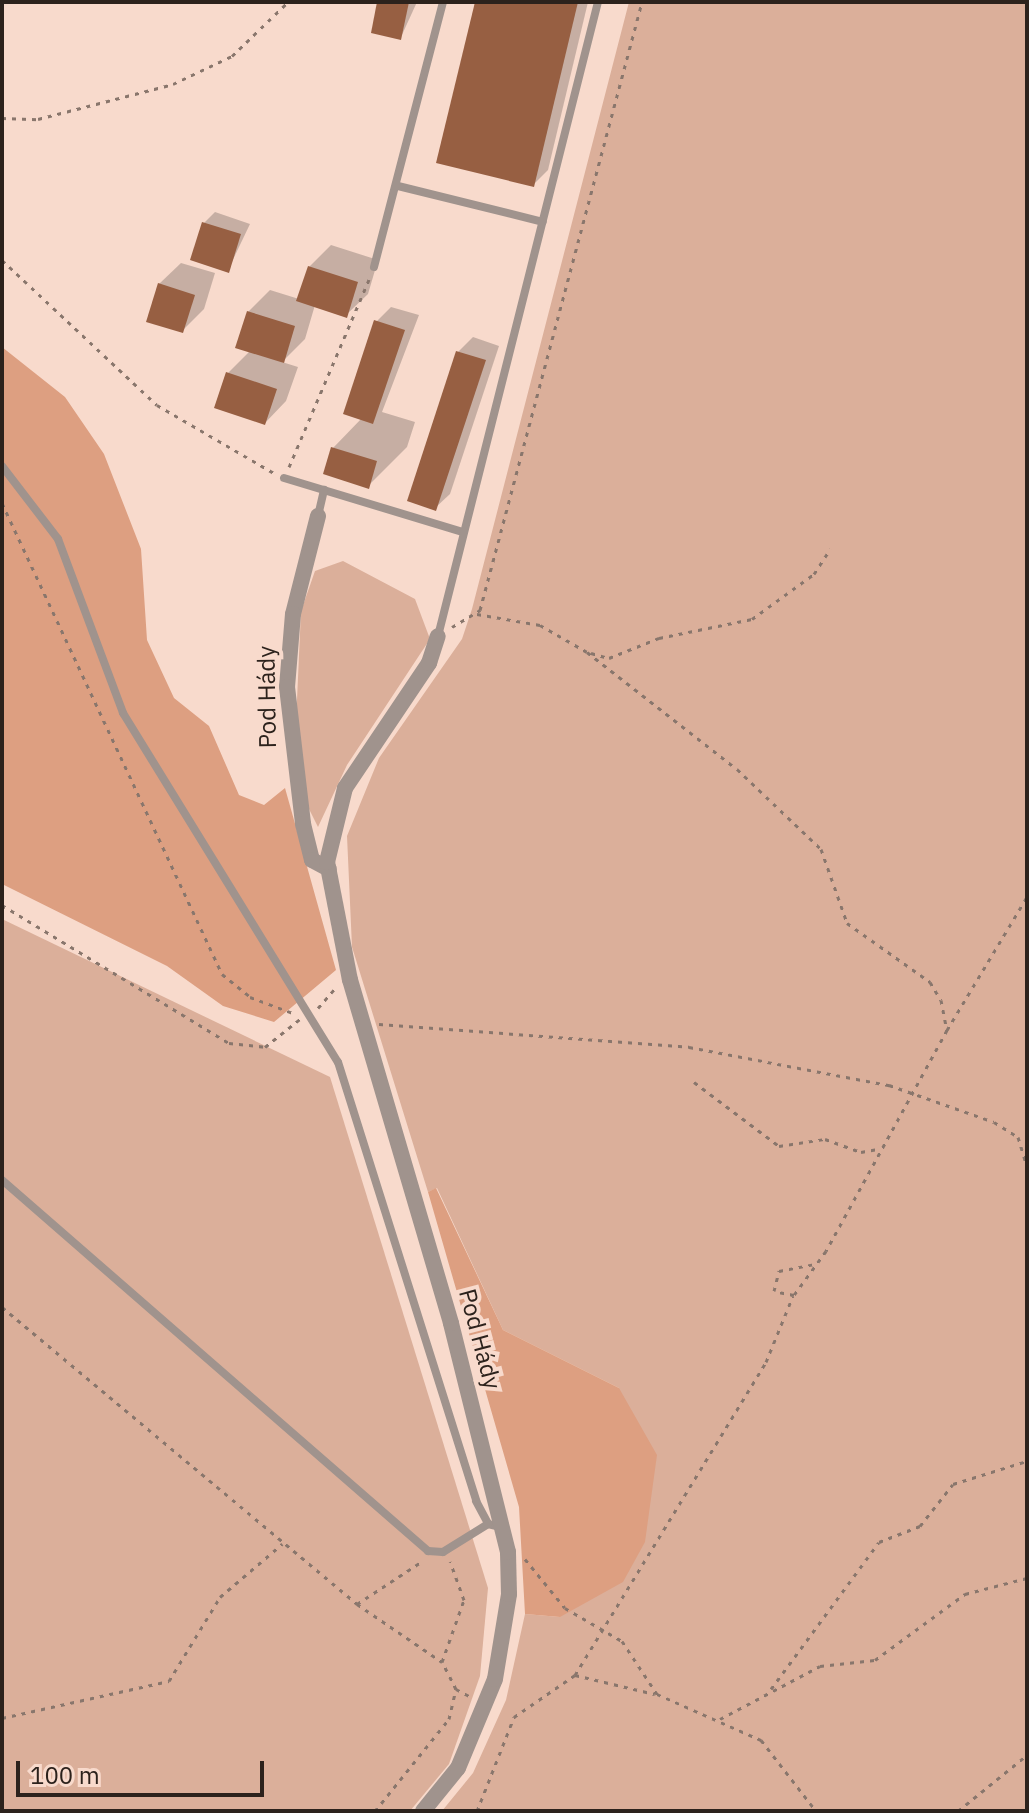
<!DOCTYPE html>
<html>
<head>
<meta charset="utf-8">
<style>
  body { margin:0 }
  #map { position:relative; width:1029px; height:1813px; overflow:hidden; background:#f8dacc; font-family:"IBM Plex Sans",sans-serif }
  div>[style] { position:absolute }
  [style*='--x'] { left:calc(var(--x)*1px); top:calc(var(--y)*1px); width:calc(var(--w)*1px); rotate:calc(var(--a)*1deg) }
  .green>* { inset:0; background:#dbaf9a }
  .forest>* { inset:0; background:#dd9f81 }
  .shadow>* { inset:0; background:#0003 }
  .building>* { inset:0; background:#975f42 }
  .path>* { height:3px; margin-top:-1.5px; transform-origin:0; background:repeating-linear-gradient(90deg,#89766c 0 4px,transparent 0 10px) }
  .service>* { height:8px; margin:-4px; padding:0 4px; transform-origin:4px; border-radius:4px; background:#a0938d }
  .minor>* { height:16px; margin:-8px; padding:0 8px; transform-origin:8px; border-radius:8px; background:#a0938d }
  span { translate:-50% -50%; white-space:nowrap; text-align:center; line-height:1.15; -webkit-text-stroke:8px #f8dacc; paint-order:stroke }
  .street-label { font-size:24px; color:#2c221c }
  .frame { position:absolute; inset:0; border:4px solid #2c221c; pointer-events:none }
  .scale { position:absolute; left:16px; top:1761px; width:248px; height:36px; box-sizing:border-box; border:4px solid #2c221c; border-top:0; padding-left:10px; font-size:24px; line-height:28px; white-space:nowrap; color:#2c221c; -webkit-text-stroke:6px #f8dacc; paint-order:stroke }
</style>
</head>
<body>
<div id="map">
  <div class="green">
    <div style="clip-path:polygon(629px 2px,1027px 2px,1027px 1811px,442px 1811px,473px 1773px,506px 1700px,525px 1614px,560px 1617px,619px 1388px,503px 1330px,437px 1188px,428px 1192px,352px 947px,347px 836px,379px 758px,462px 639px,472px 609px)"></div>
    <div style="clip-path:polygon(343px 561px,415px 599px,430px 639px,347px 765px,318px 827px,307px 805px,296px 722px,301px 611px,315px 571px)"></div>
    <div style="clip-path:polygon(2px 919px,330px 1077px,488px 1588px,480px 1676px,449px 1764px,410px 1811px,2px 1811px)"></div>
  </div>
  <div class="forest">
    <div style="clip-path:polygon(2px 347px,65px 397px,104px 454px,141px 549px,147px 640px,174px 698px,209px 726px,239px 795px,264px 805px,285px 788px,336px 970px,274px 1022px,223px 1006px,167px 966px,2px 884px)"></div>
    <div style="clip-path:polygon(436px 1188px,503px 1330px,619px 1388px,657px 1455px,645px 1542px,623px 1582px,560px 1617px,525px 1614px,519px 1507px,428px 1192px)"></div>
  </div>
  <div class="shadow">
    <div style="clip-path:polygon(379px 2px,417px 2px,401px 37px)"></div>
    <div style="clip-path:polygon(477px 2px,588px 2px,548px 170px,533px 185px)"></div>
    <div style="clip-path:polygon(215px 212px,250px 224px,228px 270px,204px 223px)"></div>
    <div style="clip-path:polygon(331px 245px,378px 260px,368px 294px,346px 315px,315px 305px,305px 339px,282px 362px,298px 367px,286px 401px,265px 423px,228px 373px,250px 351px,248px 312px,270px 290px,299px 299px,309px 267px)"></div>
    <div style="clip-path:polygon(181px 263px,215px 273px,204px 309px,182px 331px,159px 284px)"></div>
    <div style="clip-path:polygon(391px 307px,419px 315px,382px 412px,415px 422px,407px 447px,368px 486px,333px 448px,362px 418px,376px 322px)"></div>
    <div style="clip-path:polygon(473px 337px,499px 346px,450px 494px,435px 508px,458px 352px)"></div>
  </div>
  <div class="building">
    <div style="clip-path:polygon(377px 2px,409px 2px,401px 40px,371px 33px)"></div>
    <div style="clip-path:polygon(475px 2px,578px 2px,534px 187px,436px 163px)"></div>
    <div style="clip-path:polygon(202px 222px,241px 234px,229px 273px,190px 260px)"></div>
    <div style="clip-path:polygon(308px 266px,358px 282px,347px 318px,296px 301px)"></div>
    <div style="clip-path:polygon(158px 283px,195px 295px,183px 333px,146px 322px)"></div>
    <div style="clip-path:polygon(247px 311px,295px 326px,284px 363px,235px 348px)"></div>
    <div style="clip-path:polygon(374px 320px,405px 330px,373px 424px,343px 414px)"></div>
    <div style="clip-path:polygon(456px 351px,486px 360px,436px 511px,407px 501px)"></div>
    <div style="clip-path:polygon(226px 372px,277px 389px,265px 425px,214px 408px)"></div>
    <div style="clip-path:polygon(331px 447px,377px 461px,369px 489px,323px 474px)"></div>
  </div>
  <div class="path">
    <div style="--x:2;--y:118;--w:36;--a:2"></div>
    <div style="--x:38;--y:119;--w:139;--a:-14.5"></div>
    <div style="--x:173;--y:84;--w:65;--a:-25.4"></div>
    <div style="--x:232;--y:56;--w:78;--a:-44"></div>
    <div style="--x:2;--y:260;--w:212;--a:43.1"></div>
    <div style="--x:157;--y:405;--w:135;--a:30.2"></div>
    <div style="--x:289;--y:467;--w:204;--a:-66.9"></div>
    <div style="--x:2;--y:503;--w:520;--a:64.96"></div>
    <div style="--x:222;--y:974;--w:36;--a:39"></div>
    <div style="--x:250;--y:997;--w:46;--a:20.4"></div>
    <div style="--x:477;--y:614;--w:64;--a:9.9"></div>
    <div style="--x:540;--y:625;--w:54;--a:29.9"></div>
    <div style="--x:587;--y:652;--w:190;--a:38"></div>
    <div style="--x:737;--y:769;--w:116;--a:43.6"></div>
    <div style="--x:821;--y:849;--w:78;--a:70.6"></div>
    <div style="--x:847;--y:923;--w:102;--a:35.4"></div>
    <div style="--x:930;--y:982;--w:21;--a:59"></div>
    <div style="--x:941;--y:1000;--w:31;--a:79"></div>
    <div style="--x:947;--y:1030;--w:252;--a:118.7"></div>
    <div style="--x:826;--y:1251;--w:54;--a:126"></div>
    <div style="--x:794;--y:1295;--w:20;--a:-169"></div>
    <div style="--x:774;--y:1291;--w:21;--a:-76"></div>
    <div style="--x:779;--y:1271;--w:36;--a:-11"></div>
    <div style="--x:452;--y:627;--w:33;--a:-31"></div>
    <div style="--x:480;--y:610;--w:629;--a:-75.08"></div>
    <div style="--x:591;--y:653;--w:19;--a:16"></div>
    <div style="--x:609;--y:658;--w:54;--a:-21.8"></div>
    <div style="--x:659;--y:638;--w:95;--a:-11.5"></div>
    <div style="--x:752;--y:619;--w:77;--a:-36"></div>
    <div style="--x:814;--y:574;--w:30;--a:-57"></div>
    <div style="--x:2;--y:905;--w:266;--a:31.3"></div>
    <div style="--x:229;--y:1043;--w:36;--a:6"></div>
    <div style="--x:265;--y:1047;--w:45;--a:-38.7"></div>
    <div style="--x:318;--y:1008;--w:28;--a:-49"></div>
    <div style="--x:379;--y:1024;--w:311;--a:4.2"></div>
    <div style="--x:689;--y:1047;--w:204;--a:10.8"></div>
    <div style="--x:889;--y:1085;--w:111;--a:19.4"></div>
    <div style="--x:994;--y:1122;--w:28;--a:32"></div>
    <div style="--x:1018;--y:1137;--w:30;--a:73"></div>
    <div style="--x:947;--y:1030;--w:155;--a:-59"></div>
    <div style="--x:694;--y:1082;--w:106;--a:37"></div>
    <div style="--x:779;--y:1146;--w:47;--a:-8.7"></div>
    <div style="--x:825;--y:1139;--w:38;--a:20"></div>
    <div style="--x:861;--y:1152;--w:17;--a:-10"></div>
    <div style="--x:2;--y:1307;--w:463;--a:39.9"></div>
    <div style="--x:357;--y:1604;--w:103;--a:34.3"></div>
    <div style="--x:442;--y:1662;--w:66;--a:-70.5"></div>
    <div style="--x:464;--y:1600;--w:41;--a:-109.7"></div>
    <div style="--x:525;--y:1559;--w:63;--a:50.8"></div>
    <div style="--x:565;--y:1608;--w:66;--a:30.1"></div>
    <div style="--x:622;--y:1641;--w:64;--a:56.6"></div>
    <div style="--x:657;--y:1694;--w:114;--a:23.9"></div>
    <div style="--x:761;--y:1740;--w:90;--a:52.2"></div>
    <div style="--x:357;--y:1604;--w:77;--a:-33.3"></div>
    <div style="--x:575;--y:1675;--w:367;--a:-58.6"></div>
    <div style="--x:766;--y:1362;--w:71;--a:-67.8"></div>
    <div style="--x:456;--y:1689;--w:17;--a:28"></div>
    <div style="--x:771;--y:1689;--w:182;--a:-53.7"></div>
    <div style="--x:879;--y:1542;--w:44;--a:-21.3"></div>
    <div style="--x:920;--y:1526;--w:53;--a:-51.8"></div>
    <div style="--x:953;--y:1484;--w:77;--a:-17.3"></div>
    <div style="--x:2;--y:1718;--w:171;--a:-12.5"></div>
    <div style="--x:169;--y:1681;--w:98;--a:-58.7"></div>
    <div style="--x:220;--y:1597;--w:82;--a:-40.5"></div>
    <div style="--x:720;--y:1719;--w:113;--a:-27.9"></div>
    <div style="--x:820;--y:1666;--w:55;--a:-6.2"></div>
    <div style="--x:875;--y:1660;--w:112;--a:-36.3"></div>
    <div style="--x:965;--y:1594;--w:64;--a:-14.5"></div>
    <div style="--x:375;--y:1811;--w:118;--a:-51.2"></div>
    <div style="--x:449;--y:1719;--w:31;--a:-77"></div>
    <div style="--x:456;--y:1689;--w:30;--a:-117"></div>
    <div style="--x:477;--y:1811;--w:101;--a:-68.5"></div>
    <div style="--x:514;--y:1717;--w:74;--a:-34.5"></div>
    <div style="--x:575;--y:1675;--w:82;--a:13.4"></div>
    <div style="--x:958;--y:1811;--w:89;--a:-39.1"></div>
  </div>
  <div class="service">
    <div style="--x:398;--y:186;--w:149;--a:13.9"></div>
    <div style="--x:374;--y:267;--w:274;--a:-75.4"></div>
    <div style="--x:2;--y:466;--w:92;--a:52.5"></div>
    <div style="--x:58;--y:539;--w:186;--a:69.5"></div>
    <div style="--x:123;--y:713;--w:410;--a:58.4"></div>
    <div style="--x:338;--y:1062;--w:460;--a:72.5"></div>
    <div style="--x:476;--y:1501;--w:26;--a:62"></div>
    <div style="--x:488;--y:1524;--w:12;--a:14"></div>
    <div style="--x:284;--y:478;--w:187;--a:16.8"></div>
    <div style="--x:318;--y:516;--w:27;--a:-77"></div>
    <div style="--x:438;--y:636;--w:654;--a:-75.84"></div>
    <div style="--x:2;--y:1180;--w:565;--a:41.05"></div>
    <div style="--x:428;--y:1551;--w:15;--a:4"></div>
    <div style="--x:443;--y:1552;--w:53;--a:-31.9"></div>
  </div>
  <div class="minor">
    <div style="--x:318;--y:516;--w:101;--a:104.3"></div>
    <div style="--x:293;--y:614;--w:73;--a:94.7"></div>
    <div style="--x:287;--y:687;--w:138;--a:83.3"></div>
    <div style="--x:303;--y:824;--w:37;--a:76"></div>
    <div style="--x:312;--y:860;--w:19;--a:28"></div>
    <div style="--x:423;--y:1811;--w:55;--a:-50.9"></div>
    <div style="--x:458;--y:1768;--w:96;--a:-67.4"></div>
    <div style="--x:495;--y:1679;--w:86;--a:-80.6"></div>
    <div style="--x:509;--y:1594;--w:42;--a:-91.4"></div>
    <div style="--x:508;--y:1552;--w:236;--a:-104"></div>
    <div style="--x:451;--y:1323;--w:358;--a:-106.4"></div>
    <div style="--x:350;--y:980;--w:120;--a:-101"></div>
    <div style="--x:327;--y:862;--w:76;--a:-76.3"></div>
    <div style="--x:345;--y:788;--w:151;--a:-56.1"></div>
    <div style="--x:429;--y:663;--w:28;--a:-72"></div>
  </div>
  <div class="street-label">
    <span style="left:267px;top:697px;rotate:-91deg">Pod Hády</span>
    <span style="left:480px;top:1339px;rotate:75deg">Pod Hády</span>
  </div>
  <div class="frame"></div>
  <div class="scale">100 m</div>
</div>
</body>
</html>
